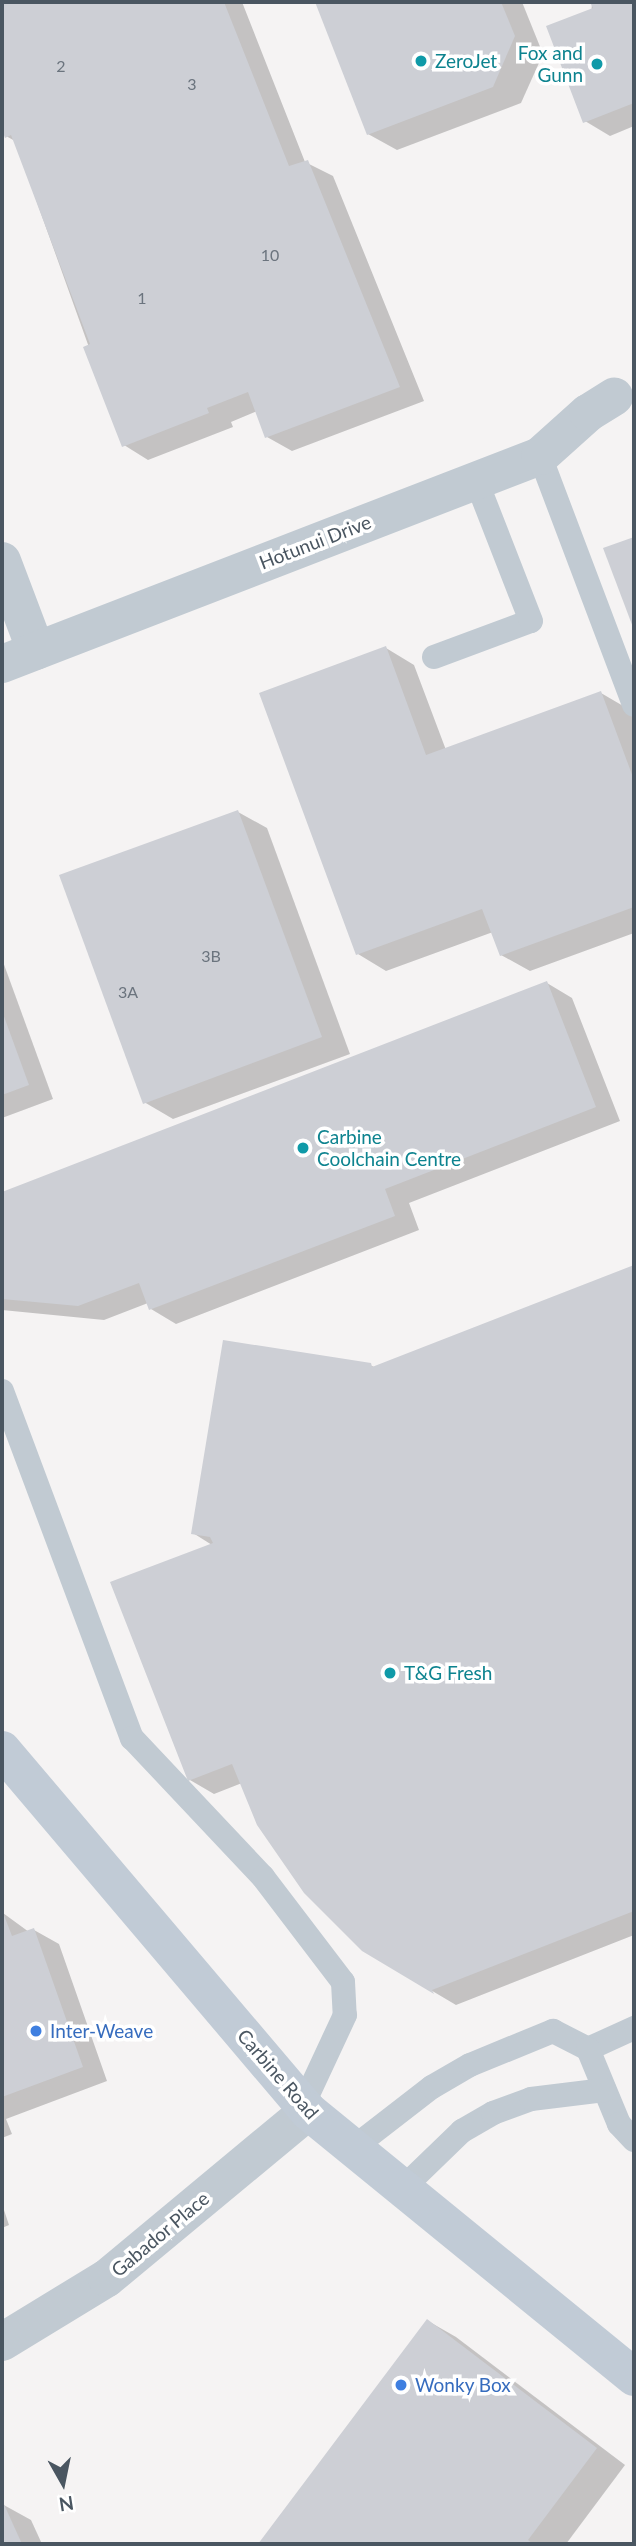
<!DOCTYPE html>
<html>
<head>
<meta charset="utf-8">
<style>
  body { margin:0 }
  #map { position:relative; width:636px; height:2546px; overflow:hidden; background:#f5f3f3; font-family:Lato,sans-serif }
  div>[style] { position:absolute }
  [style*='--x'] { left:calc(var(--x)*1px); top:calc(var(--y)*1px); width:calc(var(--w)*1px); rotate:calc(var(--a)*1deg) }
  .shadow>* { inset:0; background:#0003 }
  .building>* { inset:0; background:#cdcfd5 }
  .lane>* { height:24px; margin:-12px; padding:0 12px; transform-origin:12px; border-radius:12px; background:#c1cad2 }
  .street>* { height:38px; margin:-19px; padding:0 19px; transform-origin:19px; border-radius:19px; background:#c1cad2 }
  .secondary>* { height:38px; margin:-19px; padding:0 19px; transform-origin:19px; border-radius:19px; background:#c1cbd6 }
  .dots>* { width:19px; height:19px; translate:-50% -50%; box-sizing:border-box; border:4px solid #fff; border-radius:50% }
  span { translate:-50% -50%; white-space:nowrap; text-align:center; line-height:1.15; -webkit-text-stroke:7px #fff; paint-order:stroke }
  .number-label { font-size:16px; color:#6b747e }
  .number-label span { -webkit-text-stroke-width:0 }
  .culture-label { font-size:19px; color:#0d838f }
  .right { translate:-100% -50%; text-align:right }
  .left { translate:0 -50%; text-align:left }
  .street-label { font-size:19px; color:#4a5661 }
  .shop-label { font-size:19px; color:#366cbe }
  .frame { position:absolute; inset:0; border:4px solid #4a5661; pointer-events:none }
  .north { position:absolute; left:28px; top:2448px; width:70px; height:70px; -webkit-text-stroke:5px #fff; paint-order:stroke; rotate:171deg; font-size:19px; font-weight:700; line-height:28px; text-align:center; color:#4a5661 }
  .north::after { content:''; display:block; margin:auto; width:24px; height:32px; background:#4a5661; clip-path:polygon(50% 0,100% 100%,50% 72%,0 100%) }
</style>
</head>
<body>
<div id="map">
  <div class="shadow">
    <div style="clip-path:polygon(14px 2px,242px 2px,305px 162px,333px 176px,424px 401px,292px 451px,267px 437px,257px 411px,231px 422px,233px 427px,148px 460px,124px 445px,15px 141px,6px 136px,2px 125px,2px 6px)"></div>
    <div style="clip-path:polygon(317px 2px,522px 2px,543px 54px,521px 103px,397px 150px,368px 134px)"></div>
    <div style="clip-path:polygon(592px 2px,634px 2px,634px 126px,610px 136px,585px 121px)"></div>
    <div style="clip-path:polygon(386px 648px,414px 665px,446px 750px,601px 693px,630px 710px,634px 721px,634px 933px,530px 971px,501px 955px,493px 932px,386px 971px,358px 954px)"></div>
    <div style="clip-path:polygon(238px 812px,267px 828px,350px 1054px,173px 1119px,144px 1102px)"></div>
    <div style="clip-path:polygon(2px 959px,53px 1099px,2px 1118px)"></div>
    <div style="clip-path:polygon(547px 983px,572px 998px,620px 1121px,409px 1203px,419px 1230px,176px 1324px,151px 1309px,148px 1303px,104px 1320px,2px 1310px,2px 1193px)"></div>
    <div style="clip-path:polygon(634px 1267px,634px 1935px,456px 2005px,363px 1950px,242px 1783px,214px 1794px,190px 1780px,212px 1545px,193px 1533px,370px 1365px,376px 1368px)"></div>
    <div style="clip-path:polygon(3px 1913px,29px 1932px,34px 1930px,59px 1944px,107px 2081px,6px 2119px,12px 2134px,2px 2138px)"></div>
    <div style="clip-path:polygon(2px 2204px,9px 2225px,2px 2228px)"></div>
    <div style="clip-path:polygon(428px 2321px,456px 2337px,625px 2465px,566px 2544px,260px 2544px)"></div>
    <div style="clip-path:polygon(2px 2504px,31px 2520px,42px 2544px,2px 2544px)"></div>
  </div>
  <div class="building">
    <div style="clip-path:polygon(2px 2px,224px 2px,289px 166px,308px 160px,400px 387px,265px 438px,248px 392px,207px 408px,209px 413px,122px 447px,83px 347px,90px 344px,11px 135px,5px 138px,2px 130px)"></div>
    <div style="clip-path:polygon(315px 2px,501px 2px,515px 36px,493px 87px,367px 135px)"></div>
    <div style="clip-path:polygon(590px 2px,634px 2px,634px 103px,583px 123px,546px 26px,593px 8px)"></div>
    <div style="clip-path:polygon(634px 537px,634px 630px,603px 548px)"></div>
    <div style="clip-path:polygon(386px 646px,426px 755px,601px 691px,634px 780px,634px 907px,500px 956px,482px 909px,356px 955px,259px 693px)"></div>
    <div style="clip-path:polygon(238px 810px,322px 1037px,143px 1104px,59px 875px)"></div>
    <div style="clip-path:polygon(547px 981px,596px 1107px,385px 1189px,395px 1216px,149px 1310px,139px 1283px,78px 1306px,2px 1299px,2px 1192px)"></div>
    <div style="clip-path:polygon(2px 1011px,29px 1085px,2px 1095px)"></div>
    <div style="clip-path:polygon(634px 1265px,634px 1911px,432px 1990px,434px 1994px,362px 1951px,304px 1893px,257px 1825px,232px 1764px,188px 1781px,110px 1582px,213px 1543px,210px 1537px,191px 1534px,223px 1340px,371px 1363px,372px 1367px)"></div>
    <div style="clip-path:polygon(2px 1910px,12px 1936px,34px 1928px,83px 2067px,2px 2097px)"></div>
    <div style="clip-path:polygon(427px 2319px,597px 2448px,528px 2540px,533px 2544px,258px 2544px)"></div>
    <div style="clip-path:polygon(2px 2500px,22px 2544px,2px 2544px)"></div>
  </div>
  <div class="lane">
    <div style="--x:540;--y:456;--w:266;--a:69.3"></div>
    <div style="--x:434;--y:657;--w:103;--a:-20.4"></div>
    <div style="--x:531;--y:621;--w:151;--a:-111.3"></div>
    <div style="--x:2;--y:1391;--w:371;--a:69.5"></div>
    <div style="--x:132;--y:1738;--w:191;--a:46.7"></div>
    <div style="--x:263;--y:1877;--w:132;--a:52.7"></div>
    <div style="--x:343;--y:1982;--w:33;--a:87"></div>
    <div style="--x:345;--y:2015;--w:99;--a:115"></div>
    <div style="--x:588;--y:2049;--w:51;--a:-24.5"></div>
    <div style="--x:353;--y:2148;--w:100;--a:-37.7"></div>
    <div style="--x:432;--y:2087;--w:44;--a:-30.1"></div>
    <div style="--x:470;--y:2065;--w:90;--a:-22.3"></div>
    <div style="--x:553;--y:2031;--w:39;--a:27"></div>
    <div style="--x:588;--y:2049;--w:81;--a:67.5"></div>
    <div style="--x:619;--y:2124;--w:22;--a:47"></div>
    <div style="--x:404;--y:2187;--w:81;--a:-44"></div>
    <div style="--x:462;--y:2131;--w:36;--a:-30"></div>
    <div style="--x:493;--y:2113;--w:40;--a:-20.2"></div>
    <div style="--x:531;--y:2099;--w:74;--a:-7"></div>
  </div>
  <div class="street">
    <div style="--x:2;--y:561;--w:96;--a:69.3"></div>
    <div style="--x:2;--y:664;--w:577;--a:-21.14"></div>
    <div style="--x:540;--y:456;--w:64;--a:-41.9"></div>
    <div style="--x:588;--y:413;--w:31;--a:-32"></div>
    <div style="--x:2;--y:2342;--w:123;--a:-31.4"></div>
    <div style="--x:107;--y:2278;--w:261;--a:-39.7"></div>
  </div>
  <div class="secondary">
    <div style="--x:2;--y:1750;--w:473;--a:49.7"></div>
    <div style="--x:308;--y:2111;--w:421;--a:39.2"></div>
  </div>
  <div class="dots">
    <div style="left:421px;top:61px;background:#0f9aa8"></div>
    <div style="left:597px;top:64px;background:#0f9aa8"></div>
    <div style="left:303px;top:1148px;background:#0f9aa8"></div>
    <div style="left:390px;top:1673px;background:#0f9aa8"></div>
    <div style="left:36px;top:2031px;background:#3f7fe0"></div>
    <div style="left:401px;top:2385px;background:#3f7fe0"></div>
  </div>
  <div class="number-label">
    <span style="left:61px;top:66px">2</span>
    <span style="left:192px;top:84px">3</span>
    <span style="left:270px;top:255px">10</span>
    <span style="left:142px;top:298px">1</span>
    <span style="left:211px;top:956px">3B</span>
    <span style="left:128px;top:992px">3A</span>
  </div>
  <div class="culture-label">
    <span class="right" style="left:583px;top:64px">Fox and<br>Gunn</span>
    <span class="left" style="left:435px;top:61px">ZeroJet</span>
    <span class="left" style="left:317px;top:1148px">Carbine<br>Coolchain Centre</span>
    <span class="left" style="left:404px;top:1673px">T&amp;G Fresh</span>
  </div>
  <div class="street-label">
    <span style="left:315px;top:542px;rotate:-21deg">Hotunui Drive</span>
    <span style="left:278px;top:2074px;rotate:49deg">Carbine Road</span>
    <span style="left:160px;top:2234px;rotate:-40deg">Gabador Place</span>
  </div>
  <div class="shop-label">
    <span class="left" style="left:50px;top:2031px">Inter-Weave</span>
    <span class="left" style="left:415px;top:2385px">Wonky Box</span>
  </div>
  <div class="frame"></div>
  <div class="north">N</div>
</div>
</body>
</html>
